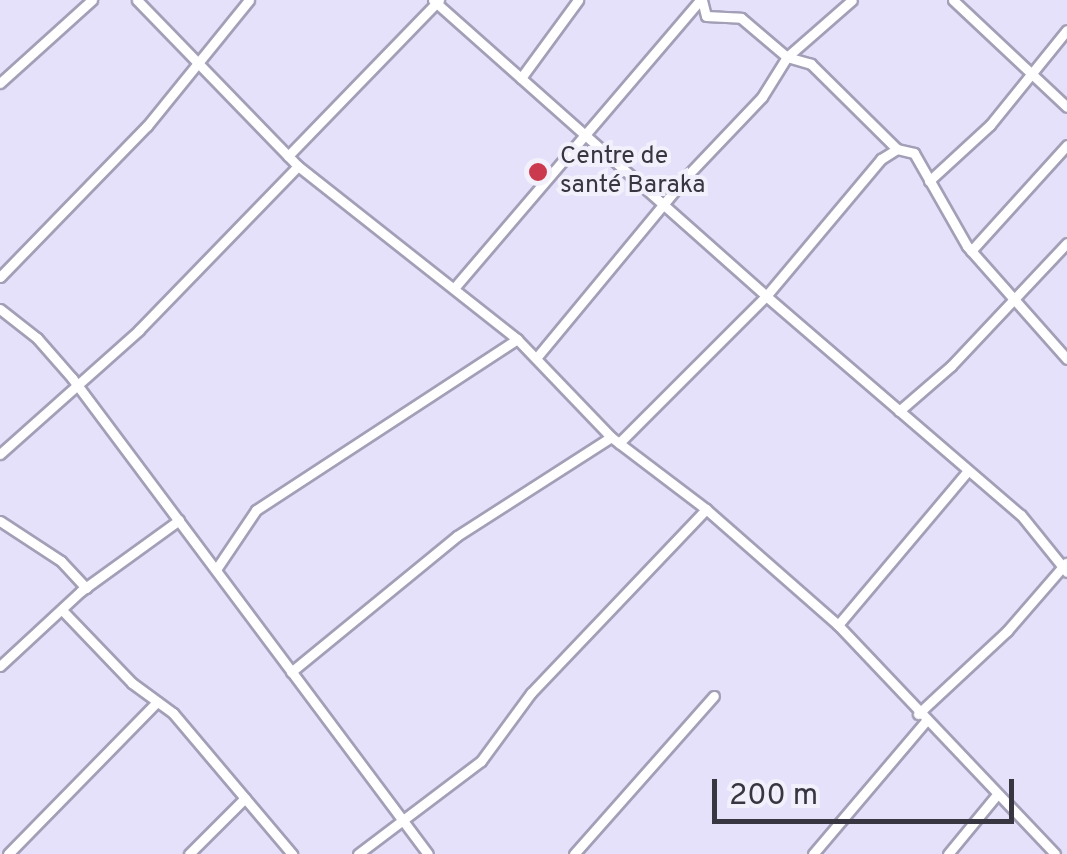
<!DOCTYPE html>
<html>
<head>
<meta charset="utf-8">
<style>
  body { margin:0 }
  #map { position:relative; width:1067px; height:854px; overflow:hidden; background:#e5e1fb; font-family:Overpass,sans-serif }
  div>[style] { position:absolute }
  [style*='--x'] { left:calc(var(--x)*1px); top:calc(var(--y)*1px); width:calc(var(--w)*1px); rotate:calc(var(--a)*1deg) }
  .roads { filter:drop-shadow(2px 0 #a39fb7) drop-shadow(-2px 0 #a39fb7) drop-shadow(0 2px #a39fb7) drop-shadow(0 -2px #a39fb7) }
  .minor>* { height:9px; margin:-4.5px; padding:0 4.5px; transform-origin:4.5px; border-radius:4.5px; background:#fff }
  .dots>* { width:28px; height:28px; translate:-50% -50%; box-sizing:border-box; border:5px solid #f2f0fb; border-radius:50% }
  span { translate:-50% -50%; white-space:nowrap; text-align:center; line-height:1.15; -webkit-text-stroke:8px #f2f0fb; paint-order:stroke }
  .poi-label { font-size:25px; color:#383640 }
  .left { translate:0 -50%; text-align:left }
  .scale { position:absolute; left:712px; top:779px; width:302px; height:45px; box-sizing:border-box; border:5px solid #383640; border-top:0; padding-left:12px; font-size:30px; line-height:35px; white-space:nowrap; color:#383640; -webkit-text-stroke:8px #f2f0fb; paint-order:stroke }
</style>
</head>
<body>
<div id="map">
  <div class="roads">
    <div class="minor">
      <div style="--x:137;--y:0;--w:231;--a:45.9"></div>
      <div style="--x:298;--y:166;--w:279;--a:38.3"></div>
      <div style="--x:517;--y:339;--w:136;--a:46.2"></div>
      <div style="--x:611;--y:437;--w:119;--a:37.2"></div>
      <div style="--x:706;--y:509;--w:176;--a:41.3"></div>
      <div style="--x:838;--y:625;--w:315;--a:46.5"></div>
      <div style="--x:433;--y:0;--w:446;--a:41.6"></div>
      <div style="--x:766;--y:296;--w:208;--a:135"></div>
      <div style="--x:702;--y:0;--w:16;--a:76"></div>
      <div style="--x:706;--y:16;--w:35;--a:3"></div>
      <div style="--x:741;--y:18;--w:60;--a:40.3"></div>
      <div style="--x:787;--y:57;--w:25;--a:16"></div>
      <div style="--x:811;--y:64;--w:121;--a:44.7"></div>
      <div style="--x:953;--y:0;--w:156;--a:43.2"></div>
      <div style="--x:521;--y:78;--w:97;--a:-53.8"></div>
      <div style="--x:0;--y:83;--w:124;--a:-42.1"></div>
      <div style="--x:288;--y:156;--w:217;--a:-45.9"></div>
      <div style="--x:929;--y:181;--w:83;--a:-42.6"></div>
      <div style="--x:990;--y:125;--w:122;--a:-51"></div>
      <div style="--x:971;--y:251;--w:143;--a:-47.8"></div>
      <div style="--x:0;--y:277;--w:211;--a:-45.8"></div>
      <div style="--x:147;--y:126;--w:162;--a:-51"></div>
      <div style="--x:455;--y:287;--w:377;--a:-49.5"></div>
      <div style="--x:0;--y:309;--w:47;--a:38.1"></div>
      <div style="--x:37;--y:338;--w:53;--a:48.8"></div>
      <div style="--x:72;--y:378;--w:594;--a:53.21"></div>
      <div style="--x:537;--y:357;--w:231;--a:-50.4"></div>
      <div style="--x:684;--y:179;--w:113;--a:-46.4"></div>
      <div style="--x:762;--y:97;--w:47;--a:-58"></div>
      <div style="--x:787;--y:57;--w:86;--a:-41.2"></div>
      <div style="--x:1067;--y:359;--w:151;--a:-131.5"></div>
      <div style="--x:967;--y:246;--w:107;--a:-119.7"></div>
      <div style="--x:914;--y:153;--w:17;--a:-167"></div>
      <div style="--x:897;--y:149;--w:19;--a:148"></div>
      <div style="--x:881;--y:159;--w:179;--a:130"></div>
      <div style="--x:766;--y:296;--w:336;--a:40.7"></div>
      <div style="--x:1021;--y:515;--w:73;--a:51.1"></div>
      <div style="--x:899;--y:411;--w:69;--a:-40.9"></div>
      <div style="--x:951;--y:366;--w:169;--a:-46.7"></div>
      <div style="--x:0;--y:454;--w:186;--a:-41.7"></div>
      <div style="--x:139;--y:330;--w:228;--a:-45.9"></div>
      <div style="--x:0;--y:521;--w:73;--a:33.3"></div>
      <div style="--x:61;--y:561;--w:37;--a:47"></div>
      <div style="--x:217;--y:568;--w:70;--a:-56.1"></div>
      <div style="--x:256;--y:510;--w:312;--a:-33.2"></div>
      <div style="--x:62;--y:610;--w:101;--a:46.2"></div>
      <div style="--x:132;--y:683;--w:51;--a:36.2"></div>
      <div style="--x:173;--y:713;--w:185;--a:49.8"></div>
      <div style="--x:838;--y:625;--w:200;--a:-49.9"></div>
      <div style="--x:0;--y:666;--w:110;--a:-42.8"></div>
      <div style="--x:81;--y:591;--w:121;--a:-35.9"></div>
      <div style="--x:291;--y:672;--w:215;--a:-39.3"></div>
      <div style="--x:457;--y:536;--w:183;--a:-32.7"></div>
      <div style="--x:918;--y:714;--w:122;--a:-43"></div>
      <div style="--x:1007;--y:631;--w:90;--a:-49.1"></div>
      <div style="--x:8;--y:854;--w:213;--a:-45.6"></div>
      <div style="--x:189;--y:854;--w:79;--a:-45"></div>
      <div style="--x:358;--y:854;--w:154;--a:-37.1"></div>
      <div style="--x:481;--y:761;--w:84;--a:-53.7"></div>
      <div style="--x:531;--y:693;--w:254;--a:-46.4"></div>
      <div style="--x:574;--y:854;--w:211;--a:-48.5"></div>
      <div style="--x:813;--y:854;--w:173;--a:-49.7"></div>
      <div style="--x:948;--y:854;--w:74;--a:-50.5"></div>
    </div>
  </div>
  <div class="dots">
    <div style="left:538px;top:172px;background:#ca394d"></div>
  </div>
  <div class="poi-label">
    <span class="left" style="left:560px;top:172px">Centre de<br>santé Baraka</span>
  </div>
  <div class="scale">200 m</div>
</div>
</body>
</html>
